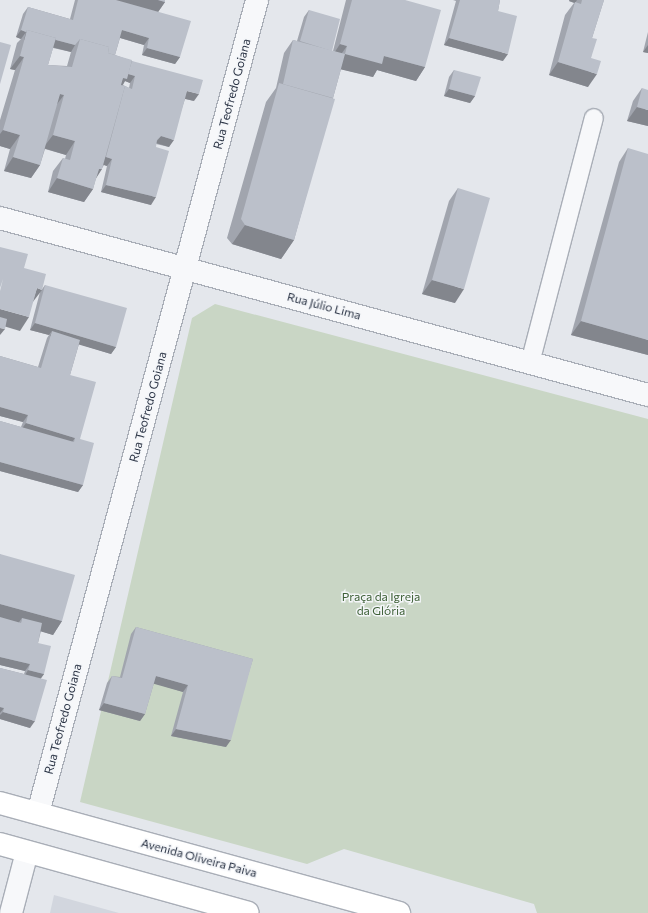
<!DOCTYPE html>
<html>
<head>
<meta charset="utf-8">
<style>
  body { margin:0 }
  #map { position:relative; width:648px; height:913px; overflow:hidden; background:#e4e7ec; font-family:Commissioner,sans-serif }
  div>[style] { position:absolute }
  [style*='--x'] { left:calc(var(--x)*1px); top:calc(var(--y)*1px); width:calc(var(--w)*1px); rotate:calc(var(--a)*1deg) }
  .built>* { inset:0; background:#d2d6de }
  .green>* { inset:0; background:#c9d6c5 }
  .roads { filter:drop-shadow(1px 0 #a9aeb7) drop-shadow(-1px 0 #a9aeb7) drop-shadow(0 1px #a9aeb7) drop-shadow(0 -1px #a9aeb7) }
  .lane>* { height:18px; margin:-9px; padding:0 9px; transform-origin:9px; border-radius:9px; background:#f7f8fa }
  .street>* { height:22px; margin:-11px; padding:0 11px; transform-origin:11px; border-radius:11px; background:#f7f8fa }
  .primary>* { height:22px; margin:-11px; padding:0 11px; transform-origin:11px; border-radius:11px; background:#fff }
  .wall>* { inset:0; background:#a1a5ae }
  .shaded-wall>* { inset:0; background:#83868d }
  .building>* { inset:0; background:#bbc0ca }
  span { translate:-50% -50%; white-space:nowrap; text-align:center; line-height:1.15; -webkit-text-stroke:3px #f4f6f9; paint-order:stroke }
  .street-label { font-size:12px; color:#2b3445 }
  .park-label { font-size:12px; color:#3f6138 }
</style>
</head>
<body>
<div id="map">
  <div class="built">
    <div style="clip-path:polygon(54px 895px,119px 913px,50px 913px)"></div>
  </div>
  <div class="green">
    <div style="clip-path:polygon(215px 304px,648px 419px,648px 913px,537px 913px,534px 904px,344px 849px,307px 864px,80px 802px,192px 318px)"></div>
  </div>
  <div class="roads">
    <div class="lane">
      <div style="--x:530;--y:363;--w:253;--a:-75.4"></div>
    </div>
    <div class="street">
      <div style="--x:0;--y:218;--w:672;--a:15.28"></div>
      <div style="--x:38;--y:813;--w:842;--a:-74.92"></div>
      <div style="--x:11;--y:913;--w:63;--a:-75.3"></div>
    </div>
    <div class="primary">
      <div style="--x:0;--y:803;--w:414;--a:15.4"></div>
      <div style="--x:0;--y:844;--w:257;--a:15.5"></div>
    </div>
  </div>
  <div class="wall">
    <div style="clip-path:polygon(evenodd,75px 0,165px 0,165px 2px,158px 12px,180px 57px,175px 64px,142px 55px,144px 45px,120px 38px,115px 55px,132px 61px,194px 101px,185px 99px,169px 147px,156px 144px,156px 147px,151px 205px,101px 192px,107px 166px,104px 165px,96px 178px,93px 189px,84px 202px,48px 192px,53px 171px,63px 158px,65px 159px,66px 155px,45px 149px,40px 165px,31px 178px,4px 171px,10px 149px,0 146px,0 120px,15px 70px,10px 69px,17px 43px,21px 39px,16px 37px,23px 14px,28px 7px,70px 19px,75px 0,53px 48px,71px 52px,67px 66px,48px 65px,53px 48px,75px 0,125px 81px,130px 83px,129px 88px,123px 85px,125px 81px)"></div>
    <div style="clip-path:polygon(346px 0,405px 0,425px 67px,416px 81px,377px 70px,373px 77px,341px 69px,294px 240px,281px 259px,232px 244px,227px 238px,266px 102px,276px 88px,284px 53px,293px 40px,297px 41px,304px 17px,309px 10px,332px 51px,333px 51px)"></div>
    <div style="clip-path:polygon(453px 0,500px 0,498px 11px,503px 61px,444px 45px,456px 1px)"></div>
    <div style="clip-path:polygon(569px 0,604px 0,592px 38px,591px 58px,588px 87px,549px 75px,565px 15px,574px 3px,569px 1px)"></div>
    <div style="clip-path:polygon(648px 32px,648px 53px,643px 52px)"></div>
    <div style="clip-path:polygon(454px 70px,475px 96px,470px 103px,444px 96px,449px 77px)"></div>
    <div style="clip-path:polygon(642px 88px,648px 126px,627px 121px,633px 101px)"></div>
    <div style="clip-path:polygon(628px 148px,648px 355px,571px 335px,619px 162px)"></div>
    <div style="clip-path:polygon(458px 188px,455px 303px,422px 294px,449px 201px)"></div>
    <div style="clip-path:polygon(45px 285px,116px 347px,111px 354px,79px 344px,70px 375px,80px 439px,83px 485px,78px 492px,0 471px,0 421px,21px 427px,23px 422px,0 416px,0 356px,38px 367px,47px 338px,49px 335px,30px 330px,40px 292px)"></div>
    <div style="clip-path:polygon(0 554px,62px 621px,53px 635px,41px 631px,38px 643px,44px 674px,41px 678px,30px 728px,0 719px,0 668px,24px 674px,25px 671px,0 665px)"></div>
    <div style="clip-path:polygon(136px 627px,253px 659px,226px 747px,171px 736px,183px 692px,154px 683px,145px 714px,140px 721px,99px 710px,107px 683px,112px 676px,120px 677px,131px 634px)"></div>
  </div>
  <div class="shaded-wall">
    <div style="clip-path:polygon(103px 0,158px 0,165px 2px,156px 15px)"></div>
    <div style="clip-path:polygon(570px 0,577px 0,575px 3px,569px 1px)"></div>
    <div style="clip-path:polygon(21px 30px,26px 32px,21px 39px,16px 37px)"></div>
    <div style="clip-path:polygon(122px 30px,149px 38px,144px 45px,117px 37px)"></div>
    <div style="clip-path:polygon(26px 32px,75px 45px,71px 52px,24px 40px)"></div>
    <div style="clip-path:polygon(449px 38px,508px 54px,503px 61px,444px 45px)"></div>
    <div style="clip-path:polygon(340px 44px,347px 46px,337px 60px,331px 58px)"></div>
    <div style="clip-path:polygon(648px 45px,648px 53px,643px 52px)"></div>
    <div style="clip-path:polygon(147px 48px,180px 57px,175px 64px,142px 55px)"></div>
    <div style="clip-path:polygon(345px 54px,384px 56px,425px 67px,416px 81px,377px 70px,373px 77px,335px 68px)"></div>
    <div style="clip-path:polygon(20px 56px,24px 57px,15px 70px,10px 69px)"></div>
    <div style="clip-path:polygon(558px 62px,597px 74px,588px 87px,549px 75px)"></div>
    <div style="clip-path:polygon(126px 73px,135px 76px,130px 83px,125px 81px,118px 92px,122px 80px)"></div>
    <div style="clip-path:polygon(449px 89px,475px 96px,470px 103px,444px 96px)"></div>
    <div style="clip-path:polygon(187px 91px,199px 94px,194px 101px,182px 98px)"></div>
    <div style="clip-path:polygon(60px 94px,64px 95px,54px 108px)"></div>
    <div style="clip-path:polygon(637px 107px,648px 110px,648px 126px,627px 121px)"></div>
    <div style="clip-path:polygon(3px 130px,20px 135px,10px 149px,0 146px,0 134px)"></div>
    <div style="clip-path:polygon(53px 135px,75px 141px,66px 155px,43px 148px)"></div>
    <div style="clip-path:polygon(161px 136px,174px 140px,169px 147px,156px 143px,152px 147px)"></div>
    <div style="clip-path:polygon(103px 156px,112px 159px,107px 166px,98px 163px)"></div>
    <div style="clip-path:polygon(13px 157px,40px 165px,31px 178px,4px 171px)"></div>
    <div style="clip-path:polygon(99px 169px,102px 169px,93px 183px)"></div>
    <div style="clip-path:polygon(57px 178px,93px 189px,84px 202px,48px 192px)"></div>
    <div style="clip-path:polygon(106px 185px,156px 197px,151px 205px,101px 192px)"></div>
    <div style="clip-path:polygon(245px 225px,294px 240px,281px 259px,232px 244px)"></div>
    <div style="clip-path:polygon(432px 280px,464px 289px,455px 303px,422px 294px)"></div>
    <div style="clip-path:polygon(37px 288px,42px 290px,32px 303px)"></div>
    <div style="clip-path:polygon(0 309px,29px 317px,20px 331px,0 325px)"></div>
    <div style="clip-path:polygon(581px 321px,648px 340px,648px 355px,571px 335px)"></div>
    <div style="clip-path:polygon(35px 323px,116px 347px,111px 354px,50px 336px,52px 331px,49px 335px,30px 330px)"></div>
    <div style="clip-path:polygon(0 328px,5px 329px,0 335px)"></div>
    <div style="clip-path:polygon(0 407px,28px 415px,23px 422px,0 416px)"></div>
    <div style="clip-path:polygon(26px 423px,75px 438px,70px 445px,21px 430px)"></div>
    <div style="clip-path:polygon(0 462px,83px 485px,78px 492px,0 471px)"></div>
    <div style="clip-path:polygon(0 604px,62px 621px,53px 635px,19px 625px,21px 623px,22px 618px,17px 625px,0 620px)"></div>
    <div style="clip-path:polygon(0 657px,30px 664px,25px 671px,0 665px)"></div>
    <div style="clip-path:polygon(28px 670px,44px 674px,39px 681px,24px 677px)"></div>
    <div style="clip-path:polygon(156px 676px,188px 685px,183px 692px,151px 683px)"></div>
    <div style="clip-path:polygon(104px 703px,145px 714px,140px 721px,99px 710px)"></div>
    <div style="clip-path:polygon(0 707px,4px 708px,0 713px)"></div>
    <div style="clip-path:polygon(3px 712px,35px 721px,30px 728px,0 719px,0 715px)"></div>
    <div style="clip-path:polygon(176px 729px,231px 740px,226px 747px,171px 736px)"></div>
  </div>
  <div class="building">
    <div style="clip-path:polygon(78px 0,116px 0,191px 21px,180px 57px,147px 48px,149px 38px,122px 30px,115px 55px,108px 53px,109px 47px,80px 39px,75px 45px,56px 40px,56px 38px,27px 30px,26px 32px,21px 30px,28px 7px,73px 20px)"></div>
    <div style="clip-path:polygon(158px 0,165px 0,165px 2px)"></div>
    <div style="clip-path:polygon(352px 0,405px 0,441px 10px,425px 67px,384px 56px,382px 64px,345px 54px,333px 98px,283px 84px,293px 40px,345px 54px,347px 46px,340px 44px)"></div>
    <div style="clip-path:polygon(460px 0,500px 0,498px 11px,517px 16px,508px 54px,449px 38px)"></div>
    <div style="clip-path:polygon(582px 0,604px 0,592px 38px,597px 39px,591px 58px,601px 61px,597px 74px,558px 62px,575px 2px,581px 4px)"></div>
    <div style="clip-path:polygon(309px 10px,340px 19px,332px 51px,300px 41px)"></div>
    <div style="clip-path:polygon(27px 30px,56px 38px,48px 65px,72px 67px,80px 39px,109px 47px,108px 53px,132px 60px,127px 79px,123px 78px,121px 85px,125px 86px,102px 169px,99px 169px,93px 189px,57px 178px,63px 158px,70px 160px,75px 141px,53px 135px,64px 95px,60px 94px,40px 165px,13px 157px,20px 135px,3px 130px,24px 57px,20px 56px)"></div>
    <div style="clip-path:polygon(0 42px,11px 45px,0 84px)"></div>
    <div style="clip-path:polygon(132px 61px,203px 80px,199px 94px,187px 91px,174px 140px,161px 136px,157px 140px,156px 147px,169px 151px,156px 197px,106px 185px,112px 159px,106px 157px,125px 86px,132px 89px,135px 76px,128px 74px)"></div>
    <div style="clip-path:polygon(454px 70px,481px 77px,475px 96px,449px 89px)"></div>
    <div style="clip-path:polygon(279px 83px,335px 99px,294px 240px,245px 225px,241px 219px)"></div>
    <div style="clip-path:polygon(642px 88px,648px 90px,648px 110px,637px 107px)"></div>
    <div style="clip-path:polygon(628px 148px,648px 154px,648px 340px,581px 321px)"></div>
    <div style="clip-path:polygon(458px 188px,490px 198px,464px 289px,432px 280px)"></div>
    <div style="clip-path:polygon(0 247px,28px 254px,24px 268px,46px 274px,42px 290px,37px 288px,29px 317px,0 309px,0 291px,3px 279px,0 288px)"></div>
    <div style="clip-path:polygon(45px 285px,127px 308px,116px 347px,35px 323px)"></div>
    <div style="clip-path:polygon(0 317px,7px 319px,5px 329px,0 328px)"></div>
    <div style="clip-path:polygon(52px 331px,80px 340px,70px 375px,96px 382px,80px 439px,94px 443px,83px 485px,0 462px,0 421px,74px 442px,75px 438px,26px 423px,28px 415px,0 407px,0 356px,41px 368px)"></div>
    <div style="clip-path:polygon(0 554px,75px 575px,62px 621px,0 604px)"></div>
    <div style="clip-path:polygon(0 617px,21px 623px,22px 618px,42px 623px,38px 643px,51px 646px,44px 674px,28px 670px,30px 664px,0 657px)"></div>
    <div style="clip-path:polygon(136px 627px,253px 659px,231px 740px,176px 729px,188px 685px,156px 676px,145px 714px,104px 703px,112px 676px,122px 678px)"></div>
    <div style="clip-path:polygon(0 668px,47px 680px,35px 721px,3px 712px,4px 708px,0 707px)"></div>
  </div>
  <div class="street-label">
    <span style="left:232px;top:94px;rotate:-75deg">Rua Teofredo Goiana</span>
    <span style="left:324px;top:306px;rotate:15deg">Rua Júlio Lima</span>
    <span style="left:148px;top:407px;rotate:-75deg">Rua Teofredo Goiana</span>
    <span style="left:63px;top:719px;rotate:-75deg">Rua Teofredo Goiana</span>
    <span style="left:199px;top:858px;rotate:15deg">Avenida Oliveira Paiva</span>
  </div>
  <div class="park-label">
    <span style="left:381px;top:604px">Praça da Igreja<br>da Glória</span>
  </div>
</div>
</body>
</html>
